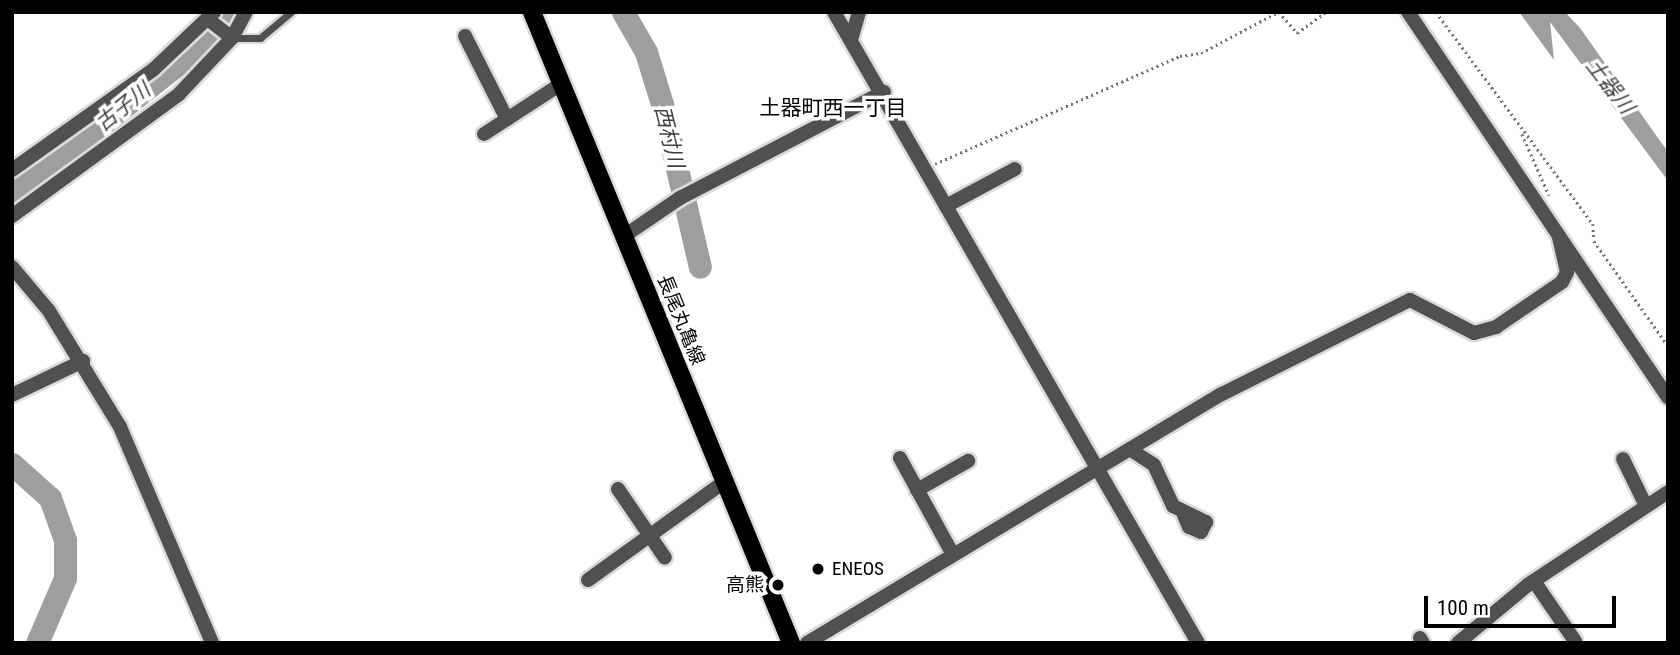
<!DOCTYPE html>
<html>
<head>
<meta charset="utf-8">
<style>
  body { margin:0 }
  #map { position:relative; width:1680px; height:655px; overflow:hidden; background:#fff; font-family:"Roboto Condensed","Noto Sans JP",sans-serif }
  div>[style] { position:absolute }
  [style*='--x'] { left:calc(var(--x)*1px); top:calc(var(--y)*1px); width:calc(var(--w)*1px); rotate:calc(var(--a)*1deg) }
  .water>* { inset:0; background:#9e9e9e }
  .river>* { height:23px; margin:-11.5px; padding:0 11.5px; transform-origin:11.5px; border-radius:11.5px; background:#9e9e9e }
  .path>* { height:2.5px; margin-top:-1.25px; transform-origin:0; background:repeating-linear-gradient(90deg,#727272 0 2px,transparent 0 5.5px) }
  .roads { filter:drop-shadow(2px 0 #dbdbdb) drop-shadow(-2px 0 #dbdbdb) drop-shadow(0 2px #dbdbdb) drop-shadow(0 -2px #dbdbdb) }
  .service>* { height:7px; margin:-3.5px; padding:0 3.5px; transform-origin:3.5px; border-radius:3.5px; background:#505050 }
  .minor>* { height:14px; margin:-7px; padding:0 7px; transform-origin:7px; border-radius:7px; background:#505050 }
  .primary>* { height:18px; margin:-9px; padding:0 9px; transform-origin:9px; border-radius:9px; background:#000 }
  .dots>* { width:19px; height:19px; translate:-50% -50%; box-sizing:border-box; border:4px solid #fff; border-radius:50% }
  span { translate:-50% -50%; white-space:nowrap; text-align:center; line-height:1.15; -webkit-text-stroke:7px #fff; paint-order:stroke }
  .street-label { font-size:19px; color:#000 }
  .poi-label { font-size:19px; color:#000 }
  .left { translate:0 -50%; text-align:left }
  .right { translate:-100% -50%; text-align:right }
  .water-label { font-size:21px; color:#3f3f3f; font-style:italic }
  .neighbourhood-label { font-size:21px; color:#000 }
  .frame { position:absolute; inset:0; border:14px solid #000; pointer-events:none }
  .scale { position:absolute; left:1424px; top:596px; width:192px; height:32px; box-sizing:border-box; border:4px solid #000; border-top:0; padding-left:9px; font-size:21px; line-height:24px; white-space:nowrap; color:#000; -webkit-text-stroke:5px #fff; paint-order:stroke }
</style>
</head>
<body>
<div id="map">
  <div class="water">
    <div style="clip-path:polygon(1519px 12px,1565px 12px,1580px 28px,1668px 152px,1668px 181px,1550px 22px,1554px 60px)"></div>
  </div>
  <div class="river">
    <div style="--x:623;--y:12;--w:46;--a:60.1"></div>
    <div style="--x:646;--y:52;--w:54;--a:72.9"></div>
    <div style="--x:662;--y:104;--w:167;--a:76.9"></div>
    <div style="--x:12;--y:195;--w:250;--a:-38.3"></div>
    <div style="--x:208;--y:40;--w:34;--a:-54"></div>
    <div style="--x:12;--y:464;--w:51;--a:41.8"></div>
    <div style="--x:50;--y:498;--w:45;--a:70.3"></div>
    <div style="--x:65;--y:540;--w:38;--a:90"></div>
    <div style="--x:65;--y:578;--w:71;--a:113.3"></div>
  </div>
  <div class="path">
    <div style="--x:1279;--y:12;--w:28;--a:49"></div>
    <div style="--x:1297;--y:33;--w:36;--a:-36"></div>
    <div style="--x:1436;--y:12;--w:264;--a:53.5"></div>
    <div style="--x:1593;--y:224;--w:17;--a:87"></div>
    <div style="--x:1594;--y:241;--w:128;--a:54.8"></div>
    <div style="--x:1522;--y:134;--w:67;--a:66.1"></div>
    <div style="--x:935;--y:164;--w:268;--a:-23.8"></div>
    <div style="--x:1180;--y:56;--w:21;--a:-8"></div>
    <div style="--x:1201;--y:53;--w:87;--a:-28"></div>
  </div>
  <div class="roads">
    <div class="service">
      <div style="--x:232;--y:38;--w:28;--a:0"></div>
      <div style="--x:260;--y:38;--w:40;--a:-40"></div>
    </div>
    <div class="minor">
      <div style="--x:834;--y:12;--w:728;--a:60.02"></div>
      <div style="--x:1408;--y:12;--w:465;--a:56"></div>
      <div style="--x:209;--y:20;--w:29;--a:38"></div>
      <div style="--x:465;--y:36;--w:93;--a:63.2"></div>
      <div style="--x:851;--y:40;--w:29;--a:-74"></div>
      <div style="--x:484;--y:134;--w:92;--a:-33"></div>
      <div style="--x:12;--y:170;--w:174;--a:-35.4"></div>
      <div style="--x:154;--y:69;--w:83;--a:-43.5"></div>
      <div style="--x:946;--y:206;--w:78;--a:-28.2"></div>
      <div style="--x:12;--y:216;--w:207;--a:-36.1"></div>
      <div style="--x:179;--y:94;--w:77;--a:-46.6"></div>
      <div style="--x:232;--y:38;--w:30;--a:-62"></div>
      <div style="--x:624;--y:236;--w:68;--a:-34.2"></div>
      <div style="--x:680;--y:198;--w:230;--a:-27.5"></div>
      <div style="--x:12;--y:267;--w:57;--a:49.9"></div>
      <div style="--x:49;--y:311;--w:136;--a:58.5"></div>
      <div style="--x:120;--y:427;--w:235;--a:66.9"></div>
      <div style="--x:12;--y:395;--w:79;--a:-25.6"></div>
      <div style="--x:1131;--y:450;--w:27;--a:33"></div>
      <div style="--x:1154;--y:465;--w:45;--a:65.1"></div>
      <div style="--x:1173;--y:506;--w:37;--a:26"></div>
      <div style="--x:1206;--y:522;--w:11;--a:117"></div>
      <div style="--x:1201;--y:532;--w:13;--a:-157"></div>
      <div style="--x:1189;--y:527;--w:13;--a:-113"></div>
      <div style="--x:900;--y:458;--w:108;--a:61.3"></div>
      <div style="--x:1623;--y:459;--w:52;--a:63.9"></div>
      <div style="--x:618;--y:489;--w:83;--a:55.7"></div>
      <div style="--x:917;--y:490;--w:59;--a:-29.6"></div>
      <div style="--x:588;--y:580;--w:168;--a:-35.8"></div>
      <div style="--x:1534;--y:581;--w:73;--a:55.7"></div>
      <div style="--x:1420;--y:638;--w:6;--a:59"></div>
      <div style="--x:807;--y:643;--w:484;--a:-31"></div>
      <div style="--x:1222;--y:394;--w:210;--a:-26.6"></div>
      <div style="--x:1410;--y:300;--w:72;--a:27.3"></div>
      <div style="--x:1474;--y:333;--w:23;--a:-15"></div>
      <div style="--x:1496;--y:327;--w:80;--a:-34.3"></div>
      <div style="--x:1562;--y:282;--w:11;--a:-63"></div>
      <div style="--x:1567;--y:272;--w:36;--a:-103"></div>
      <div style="--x:1458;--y:643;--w:92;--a:-39.7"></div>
      <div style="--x:1529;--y:584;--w:167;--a:-33.5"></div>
    </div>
    <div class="primary">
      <div style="--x:532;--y:12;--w:682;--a:67.68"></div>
    </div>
  </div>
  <div class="dots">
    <div style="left:818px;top:569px;background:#000"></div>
    <div style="left:778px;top:585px;background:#000"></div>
  </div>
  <div class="street-label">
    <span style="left:681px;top:320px;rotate:68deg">長尾丸亀線</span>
  </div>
  <div class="poi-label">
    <span class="left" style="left:832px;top:569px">ENEOS</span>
    <span class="right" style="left:764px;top:585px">高熊</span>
  </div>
  <div class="water-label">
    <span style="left:1610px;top:86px;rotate:52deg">土器川</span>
    <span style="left:123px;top:107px;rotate:-39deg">古子川</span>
    <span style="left:669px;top:137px;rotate:76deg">西村川</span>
  </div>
  <div class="neighbourhood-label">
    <span style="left:833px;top:108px">土器町西一丁目</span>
  </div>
  <div class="frame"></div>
  <div class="scale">100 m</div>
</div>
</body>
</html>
